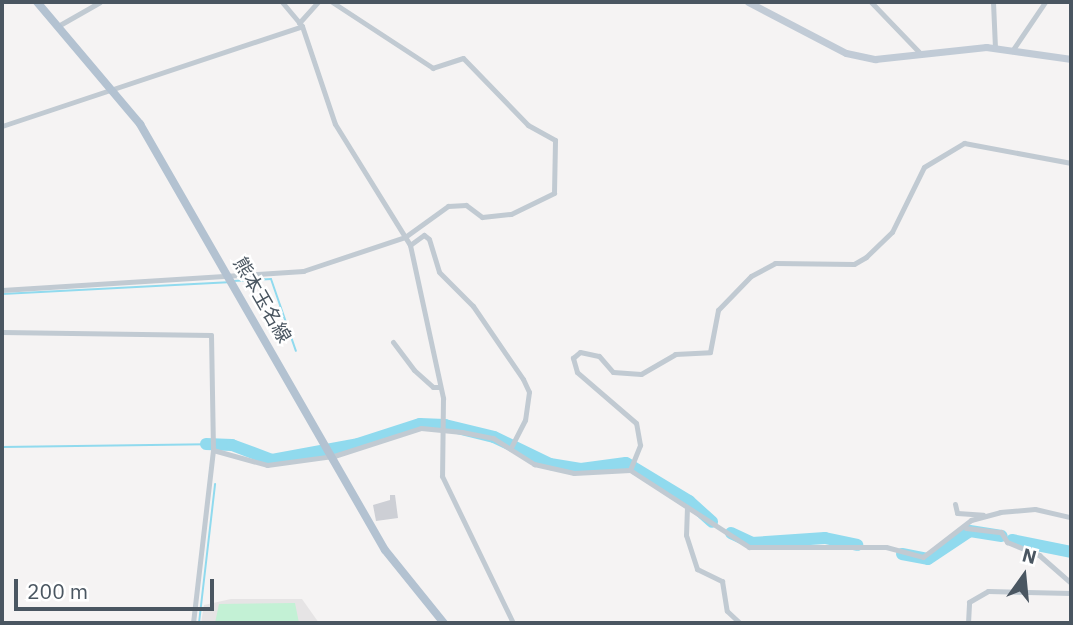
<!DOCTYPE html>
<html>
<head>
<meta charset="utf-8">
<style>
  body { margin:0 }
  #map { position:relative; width:1073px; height:625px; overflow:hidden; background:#f5f3f3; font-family:"IBM Plex Sans","Noto Sans JP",sans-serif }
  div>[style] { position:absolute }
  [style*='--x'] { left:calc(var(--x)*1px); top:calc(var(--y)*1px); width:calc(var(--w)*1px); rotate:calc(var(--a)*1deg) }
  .education>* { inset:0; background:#e6e4e5 }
  .green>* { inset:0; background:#c3f1d5 }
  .stream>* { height:2px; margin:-1px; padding:0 1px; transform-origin:1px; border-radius:1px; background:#90daee }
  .river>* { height:12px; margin:-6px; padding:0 6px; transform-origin:6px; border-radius:6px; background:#90daee }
  .building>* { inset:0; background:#cdcfd5 }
  .street>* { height:5px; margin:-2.5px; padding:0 2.5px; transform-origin:2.5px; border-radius:2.5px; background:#c1cad2 }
  .secondary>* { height:7px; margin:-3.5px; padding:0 3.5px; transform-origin:3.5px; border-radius:3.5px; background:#c1cbd6 }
  .primary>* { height:8px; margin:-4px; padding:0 4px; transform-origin:4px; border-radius:4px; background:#b3c2d1 }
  span { translate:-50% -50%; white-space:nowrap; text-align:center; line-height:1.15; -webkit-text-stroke:5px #fff; paint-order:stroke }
  .street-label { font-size:19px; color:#4a5661 }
  .frame { position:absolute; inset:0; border:4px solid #4a5661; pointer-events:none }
  .north { position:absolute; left:989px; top:541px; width:70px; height:70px; -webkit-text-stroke:5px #fff; paint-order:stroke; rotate:15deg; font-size:19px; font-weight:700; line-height:28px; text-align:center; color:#4a5661 }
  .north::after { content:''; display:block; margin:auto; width:24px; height:32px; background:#4a5661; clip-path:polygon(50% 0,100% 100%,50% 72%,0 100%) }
  .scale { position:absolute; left:14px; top:579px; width:200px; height:32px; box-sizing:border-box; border:4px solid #4a5661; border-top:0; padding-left:9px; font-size:21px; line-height:24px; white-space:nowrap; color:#4a5661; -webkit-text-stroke:5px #fff; paint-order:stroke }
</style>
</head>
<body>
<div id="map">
  <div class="education">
    <div style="clip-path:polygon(231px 599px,302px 599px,319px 623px,201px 623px,204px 605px)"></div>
  </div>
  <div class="green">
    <div style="clip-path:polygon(295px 603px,299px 623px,215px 623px,219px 604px)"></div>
  </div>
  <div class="stream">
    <div style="--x:233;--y:281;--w:38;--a:-3"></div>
    <div style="--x:271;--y:279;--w:76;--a:70.9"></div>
    <div style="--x:2;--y:294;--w:226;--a:-3"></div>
    <div style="--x:2;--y:447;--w:204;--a:-0.8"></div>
    <div style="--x:199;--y:623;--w:140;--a:-83.4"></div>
  </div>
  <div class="river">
    <div style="--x:206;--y:444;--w:26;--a:2"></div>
    <div style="--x:232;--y:445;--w:43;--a:20.6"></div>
    <div style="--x:272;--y:460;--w:87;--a:-10.5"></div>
    <div style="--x:358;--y:444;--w:65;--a:-17.9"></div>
    <div style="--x:420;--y:424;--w:25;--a:2"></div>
    <div style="--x:445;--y:425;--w:50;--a:13.8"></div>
    <div style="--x:494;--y:437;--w:62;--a:25.7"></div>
    <div style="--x:550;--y:464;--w:31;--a:9"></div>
    <div style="--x:581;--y:469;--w:45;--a:-7.6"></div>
    <div style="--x:626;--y:463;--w:74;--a:31.1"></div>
    <div style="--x:689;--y:501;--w:31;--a:42"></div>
    <div style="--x:731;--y:533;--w:23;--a:25"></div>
    <div style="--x:752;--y:543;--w:73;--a:-3.9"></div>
    <div style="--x:825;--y:538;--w:33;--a:12"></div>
    <div style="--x:1012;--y:540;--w:60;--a:11.5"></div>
    <div style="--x:902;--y:554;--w:26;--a:11"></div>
    <div style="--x:928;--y:559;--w:50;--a:-33.7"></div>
    <div style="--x:970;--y:531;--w:32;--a:9"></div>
  </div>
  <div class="building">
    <div style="clip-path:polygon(390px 495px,395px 495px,398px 518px,376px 521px,373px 505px,390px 500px)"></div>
  </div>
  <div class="street">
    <div style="--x:282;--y:2;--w:31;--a:50"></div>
    <div style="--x:302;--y:26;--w:103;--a:71.4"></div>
    <div style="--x:335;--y:124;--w:142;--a:58.2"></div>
    <div style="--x:410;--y:245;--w:157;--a:77.8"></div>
    <div style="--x:443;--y:398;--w:78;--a:90.7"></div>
    <div style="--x:442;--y:476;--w:163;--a:64.2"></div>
    <div style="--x:871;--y:2;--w:71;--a:46.1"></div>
    <div style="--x:993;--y:2;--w:45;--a:87.5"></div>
    <div style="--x:299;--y:23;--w:28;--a:-48"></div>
    <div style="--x:58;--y:26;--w:48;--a:-29.7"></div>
    <div style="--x:1012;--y:51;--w:59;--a:-56"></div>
    <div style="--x:2;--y:126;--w:316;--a:-18.4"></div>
    <div style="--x:410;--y:245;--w:17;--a:-36"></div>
    <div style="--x:424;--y:235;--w:6;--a:39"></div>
    <div style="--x:429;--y:239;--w:34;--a:73"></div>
    <div style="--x:439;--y:272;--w:48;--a:45"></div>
    <div style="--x:473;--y:306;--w:88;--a:55.6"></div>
    <div style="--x:523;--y:379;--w:14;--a:65"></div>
    <div style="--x:529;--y:392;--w:28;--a:98"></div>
    <div style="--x:525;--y:420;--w:30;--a:117"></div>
    <div style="--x:2;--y:290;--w:302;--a:-3.6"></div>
    <div style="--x:303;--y:271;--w:108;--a:-18.4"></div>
    <div style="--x:405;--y:237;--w:53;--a:-35.8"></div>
    <div style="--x:448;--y:206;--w:18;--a:-3"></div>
    <div style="--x:466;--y:205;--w:20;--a:37"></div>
    <div style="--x:482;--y:217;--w:29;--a:-6"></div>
    <div style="--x:511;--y:214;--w:48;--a:-26"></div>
    <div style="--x:554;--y:193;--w:53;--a:-88.9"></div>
    <div style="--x:555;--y:140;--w:31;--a:-151"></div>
    <div style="--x:528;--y:125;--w:93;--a:-134.1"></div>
    <div style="--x:463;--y:58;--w:32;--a:162"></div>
    <div style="--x:433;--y:68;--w:121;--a:-146.8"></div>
    <div style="--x:2;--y:332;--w:209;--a:0.8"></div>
    <div style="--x:211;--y:335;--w:115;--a:89"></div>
    <div style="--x:213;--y:450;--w:174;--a:96.6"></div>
    <div style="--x:393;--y:342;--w:35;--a:53"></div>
    <div style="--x:414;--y:370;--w:25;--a:42"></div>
    <div style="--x:433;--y:387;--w:7;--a:0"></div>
    <div style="--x:213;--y:450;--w:56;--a:15.5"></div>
    <div style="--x:267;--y:465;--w:68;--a:-7.7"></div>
    <div style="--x:334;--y:456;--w:91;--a:-17.8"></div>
    <div style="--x:421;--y:428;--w:41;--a:5.6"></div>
    <div style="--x:462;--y:432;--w:32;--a:11"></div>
    <div style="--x:493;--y:438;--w:49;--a:32.4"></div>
    <div style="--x:534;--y:464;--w:41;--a:12.7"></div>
    <div style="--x:574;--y:473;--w:56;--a:-3.1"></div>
    <div style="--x:630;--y:470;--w:142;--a:32.9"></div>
    <div style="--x:749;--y:547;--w:137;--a:0"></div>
    <div style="--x:886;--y:547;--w:38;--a:15"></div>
    <div style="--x:923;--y:557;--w:61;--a:-37.6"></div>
    <div style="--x:971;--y:520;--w:30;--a:-15"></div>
    <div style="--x:1000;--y:512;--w:35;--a:-5"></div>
    <div style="--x:1035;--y:509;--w:37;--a:13"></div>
    <div style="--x:630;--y:470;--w:27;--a:-68"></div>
    <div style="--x:640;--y:445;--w:22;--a:-100"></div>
    <div style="--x:636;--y:423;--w:78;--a:-139.2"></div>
    <div style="--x:577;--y:372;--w:15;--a:-106"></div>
    <div style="--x:573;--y:358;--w:9;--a:-41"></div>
    <div style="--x:580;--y:352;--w:19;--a:12"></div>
    <div style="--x:599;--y:356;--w:21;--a:49"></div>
    <div style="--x:613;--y:372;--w:28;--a:4"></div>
    <div style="--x:641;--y:374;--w:39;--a:-30"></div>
    <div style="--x:675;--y:354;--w:35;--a:-3"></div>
    <div style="--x:710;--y:352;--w:43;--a:-79.2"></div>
    <div style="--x:718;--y:310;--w:47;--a:-45.9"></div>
    <div style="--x:751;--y:276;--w:27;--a:-28"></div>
    <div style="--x:775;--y:263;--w:79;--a:0.7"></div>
    <div style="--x:854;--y:264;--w:14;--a:-30"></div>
    <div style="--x:866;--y:257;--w:36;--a:-44"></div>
    <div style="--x:892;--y:232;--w:72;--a:-63.8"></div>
    <div style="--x:924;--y:167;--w:47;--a:-31"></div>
    <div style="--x:964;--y:143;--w:109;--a:10.6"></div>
    <div style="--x:955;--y:504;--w:9;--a:77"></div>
    <div style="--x:957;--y:513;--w:26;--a:4"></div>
    <div style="--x:687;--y:507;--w:28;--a:92"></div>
    <div style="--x:686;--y:535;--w:36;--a:72"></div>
    <div style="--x:697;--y:569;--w:28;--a:26"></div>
    <div style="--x:722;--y:581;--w:30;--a:81"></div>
    <div style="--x:727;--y:611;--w:18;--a:43"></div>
    <div style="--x:966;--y:528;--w:35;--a:7"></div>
    <div style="--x:1001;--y:532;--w:12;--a:59"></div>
    <div style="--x:1007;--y:542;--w:35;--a:22"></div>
    <div style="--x:1039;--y:555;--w:43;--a:41.2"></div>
    <div style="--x:968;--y:623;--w:21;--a:-87"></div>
    <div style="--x:969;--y:602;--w:22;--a:-30"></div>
    <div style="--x:988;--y:591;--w:83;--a:1.4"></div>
  </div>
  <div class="secondary">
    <div style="--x:748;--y:2;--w:110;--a:27.5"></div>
    <div style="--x:846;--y:53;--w:30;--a:12"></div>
    <div style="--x:875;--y:59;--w:112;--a:-6.2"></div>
    <div style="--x:986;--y:47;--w:86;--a:8"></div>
  </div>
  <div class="primary">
    <div style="--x:37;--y:2;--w:160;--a:49.8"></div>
    <div style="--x:140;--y:124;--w:491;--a:60.1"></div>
    <div style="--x:385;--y:550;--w:94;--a:51.1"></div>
  </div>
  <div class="street-label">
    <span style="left:262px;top:300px;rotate:60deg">熊本玉名線</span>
  </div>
  <div class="frame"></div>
  <div class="north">N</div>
  <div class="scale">200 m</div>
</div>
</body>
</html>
